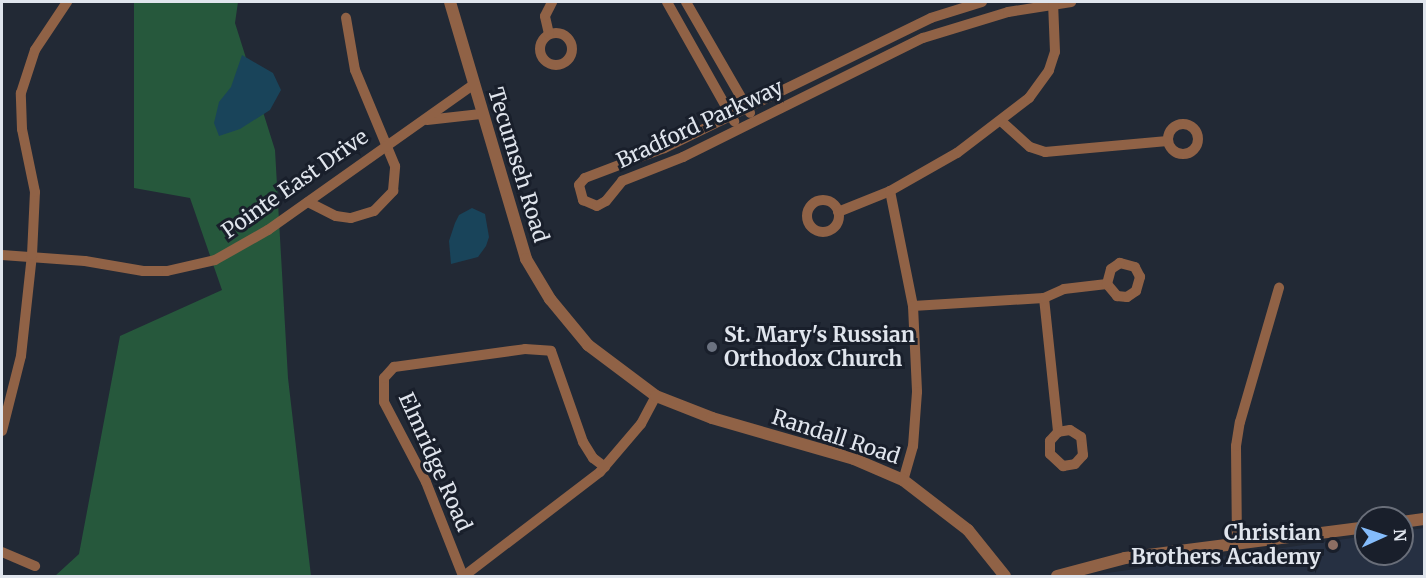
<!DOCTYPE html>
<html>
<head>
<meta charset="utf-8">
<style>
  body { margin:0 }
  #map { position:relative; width:1426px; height:578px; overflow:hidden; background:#222935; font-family:Merriweather,serif }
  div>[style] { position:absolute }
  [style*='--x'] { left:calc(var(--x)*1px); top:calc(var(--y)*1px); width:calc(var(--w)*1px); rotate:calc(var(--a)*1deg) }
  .built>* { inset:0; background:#263042 }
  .green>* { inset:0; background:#26583c }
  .water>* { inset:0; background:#19445a }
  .minor>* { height:10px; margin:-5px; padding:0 5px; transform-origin:5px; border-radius:5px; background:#906246 }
  .minor>.ring { margin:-5px; padding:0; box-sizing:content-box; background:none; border:10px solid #906246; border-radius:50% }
  .tertiary>* { height:12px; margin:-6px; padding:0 6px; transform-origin:6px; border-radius:6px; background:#906246 }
  .dots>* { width:16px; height:16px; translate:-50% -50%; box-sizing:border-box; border:3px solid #191f2b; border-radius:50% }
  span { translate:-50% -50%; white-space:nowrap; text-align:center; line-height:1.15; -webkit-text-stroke:6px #191f2b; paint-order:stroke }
  .street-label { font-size:21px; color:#e0e5ed }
  .poi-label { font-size:21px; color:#e0e5ed; font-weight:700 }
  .left { translate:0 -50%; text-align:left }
  .right { translate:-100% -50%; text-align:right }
  .frame { position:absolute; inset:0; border:3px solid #e0e5ed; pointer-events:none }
  .north { position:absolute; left:1354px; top:506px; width:60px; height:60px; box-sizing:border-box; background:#191f2b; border:2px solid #696e79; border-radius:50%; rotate:87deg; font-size:16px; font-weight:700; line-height:24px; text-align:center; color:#e0e5ed }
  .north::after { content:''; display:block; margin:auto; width:21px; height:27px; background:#84bcfb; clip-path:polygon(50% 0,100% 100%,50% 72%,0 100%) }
</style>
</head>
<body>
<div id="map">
  <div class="built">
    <div style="clip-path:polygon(1424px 528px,1424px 576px,1086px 576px,1366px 536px,1366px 554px,1402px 554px,1402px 531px)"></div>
  </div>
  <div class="green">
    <div style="clip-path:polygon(134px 2px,238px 2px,235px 23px,275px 150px,288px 378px,311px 576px,55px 576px,79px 554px,120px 336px,222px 290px,190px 198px,134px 188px)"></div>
  </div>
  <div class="water">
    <div style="clip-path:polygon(242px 55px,273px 73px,281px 90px,270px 110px,240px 129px,219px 136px,214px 123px,219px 102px,231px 87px)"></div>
    <div style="clip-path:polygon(472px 208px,485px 214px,489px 237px,486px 246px,478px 257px,451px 264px,449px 241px,455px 223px,459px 215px)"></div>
  </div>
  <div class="minor">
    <div style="--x:667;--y:2;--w:137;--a:60.6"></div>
    <div style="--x:686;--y:2;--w:128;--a:60"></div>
    <div style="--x:982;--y:2;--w:53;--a:162.6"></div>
    <div style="--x:931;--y:18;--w:297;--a:154"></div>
    <div style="--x:664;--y:148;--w:85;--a:159.2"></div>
    <div style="--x:585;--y:178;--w:9;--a:131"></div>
    <div style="--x:579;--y:185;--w:16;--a:75"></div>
    <div style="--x:583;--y:200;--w:15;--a:23"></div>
    <div style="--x:597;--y:206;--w:10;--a:-29"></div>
    <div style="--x:606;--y:201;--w:26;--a:-51"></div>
    <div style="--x:622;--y:181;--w:66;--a:-21.5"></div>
    <div style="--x:683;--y:157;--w:268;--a:-26.4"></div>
    <div style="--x:923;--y:38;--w:89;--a:-17"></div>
    <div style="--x:1008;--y:12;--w:64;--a:-9"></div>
    <div class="ring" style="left:540px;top:33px;width:22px;height:22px"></div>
    <div style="--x:549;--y:34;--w:18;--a:-103"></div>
    <div style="--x:545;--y:16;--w:16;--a:-63"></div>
    <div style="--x:427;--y:120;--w:54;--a:-6.3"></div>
    <div style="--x:1001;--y:121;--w:39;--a:42"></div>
    <div style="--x:1030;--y:147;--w:16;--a:18"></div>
    <div style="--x:1045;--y:152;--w:123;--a:-5.1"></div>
    <div class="ring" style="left:1168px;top:124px;width:20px;height:20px"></div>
    <div style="--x:890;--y:191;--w:117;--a:78.7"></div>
    <div style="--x:913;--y:306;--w:86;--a:87.3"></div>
    <div style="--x:917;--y:392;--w:54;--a:94.2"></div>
    <div style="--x:913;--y:446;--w:35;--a:106"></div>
    <div class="ring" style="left:807px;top:200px;width:22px;height:22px"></div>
    <div style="--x:308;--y:202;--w:31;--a:27"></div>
    <div style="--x:336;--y:216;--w:15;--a:8"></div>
    <div style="--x:351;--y:218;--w:24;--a:-17"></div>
    <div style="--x:374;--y:211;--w:28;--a:-46"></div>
    <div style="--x:393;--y:191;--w:25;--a:-85"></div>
    <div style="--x:395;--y:166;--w:104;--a:-112.6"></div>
    <div style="--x:355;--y:70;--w:53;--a:-99.8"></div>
    <div style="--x:838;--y:212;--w:56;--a:-22"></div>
    <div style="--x:890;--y:191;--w:77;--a:-29.6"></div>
    <div style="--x:957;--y:153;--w:91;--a:-37.4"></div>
    <div style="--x:1029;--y:98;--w:34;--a:-54"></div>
    <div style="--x:1049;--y:70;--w:19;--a:-72"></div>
    <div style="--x:1055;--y:52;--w:50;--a:-92.3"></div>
    <div style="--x:2;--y:255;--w:83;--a:4.1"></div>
    <div style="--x:85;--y:261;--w:59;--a:9.8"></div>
    <div style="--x:143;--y:271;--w:24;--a:0"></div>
    <div style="--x:167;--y:271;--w:49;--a:-12.9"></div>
    <div style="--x:215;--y:260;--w:61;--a:-29.5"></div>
    <div style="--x:268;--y:230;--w:251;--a:-35.3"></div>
    <div style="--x:1044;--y:298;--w:135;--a:84"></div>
    <div style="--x:1058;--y:432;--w:12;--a:132"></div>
    <div style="--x:1050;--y:441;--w:13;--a:90"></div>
    <div style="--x:1050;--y:454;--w:18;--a:43"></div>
    <div style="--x:1063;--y:466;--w:12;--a:-9"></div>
    <div style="--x:1075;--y:464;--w:12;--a:-48"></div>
    <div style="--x:1083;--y:455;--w:18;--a:-96"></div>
    <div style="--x:1081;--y:437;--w:13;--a:-148"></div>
    <div style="--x:1070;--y:430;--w:12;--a:171"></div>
    <div style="--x:913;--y:306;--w:131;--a:-3.5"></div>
    <div style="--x:1044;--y:298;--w:22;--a:-24"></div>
    <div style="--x:1064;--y:289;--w:43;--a:-6.6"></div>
    <div style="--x:1107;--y:284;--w:16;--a:50"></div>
    <div style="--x:1117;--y:296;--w:10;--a:6"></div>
    <div style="--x:1127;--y:297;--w:11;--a:-34"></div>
    <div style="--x:1136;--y:291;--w:15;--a:-74"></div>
    <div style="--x:1140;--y:277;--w:11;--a:-117"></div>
    <div style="--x:1135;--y:267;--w:16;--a:-165"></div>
    <div style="--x:1120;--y:263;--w:11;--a:146"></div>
    <div style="--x:1111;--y:269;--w:16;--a:105"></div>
    <div style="--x:2;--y:431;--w:77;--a:-75.8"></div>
    <div style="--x:21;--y:356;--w:102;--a:-83.8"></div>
    <div style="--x:32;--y:255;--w:63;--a:-87.3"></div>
    <div style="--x:35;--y:192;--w:64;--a:-101.7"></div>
    <div style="--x:22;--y:129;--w:36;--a:-92"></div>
    <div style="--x:21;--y:93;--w:45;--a:-72"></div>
    <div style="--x:35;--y:50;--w:58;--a:-56.3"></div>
    <div style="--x:1237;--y:543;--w:97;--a:-90.6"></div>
    <div style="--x:1236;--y:446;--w:24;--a:-81"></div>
    <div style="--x:1240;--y:422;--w:140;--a:-73.8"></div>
    <div style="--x:2;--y:552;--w:36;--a:23"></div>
    <div style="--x:463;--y:576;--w:101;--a:-111.5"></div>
    <div style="--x:426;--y:482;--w:90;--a:-117.7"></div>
    <div style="--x:384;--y:402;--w:24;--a:-90"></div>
    <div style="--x:384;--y:378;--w:15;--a:-48"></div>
    <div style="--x:394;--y:367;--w:132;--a:-7.8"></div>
    <div style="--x:525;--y:349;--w:26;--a:4"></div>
    <div style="--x:551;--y:351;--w:96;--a:70.6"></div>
    <div style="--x:583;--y:442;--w:19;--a:58"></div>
    <div style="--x:593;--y:458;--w:15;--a:37"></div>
    <div style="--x:464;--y:576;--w:171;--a:-37.4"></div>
    <div style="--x:600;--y:472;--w:63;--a:-49.5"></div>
    <div style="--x:641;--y:424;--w:32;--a:-62"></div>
  </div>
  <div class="tertiary">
    <div style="--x:450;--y:2;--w:268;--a:73.5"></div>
    <div style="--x:526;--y:259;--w:47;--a:59"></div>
    <div style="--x:550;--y:299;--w:60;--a:50.4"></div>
    <div style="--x:588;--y:345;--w:85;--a:36.9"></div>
    <div style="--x:656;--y:396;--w:60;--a:21.4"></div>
    <div style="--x:712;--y:418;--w:148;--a:16.1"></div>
    <div style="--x:854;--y:459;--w:53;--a:23.2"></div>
    <div style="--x:903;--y:480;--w:82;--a:37.6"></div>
    <div style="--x:968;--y:530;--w:59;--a:51.2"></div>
    <div style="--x:1402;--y:522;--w:22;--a:-8"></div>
    <div style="--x:1057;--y:576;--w:70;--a:-14.8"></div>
    <div style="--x:1125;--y:558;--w:243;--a:-7.3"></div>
  </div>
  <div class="dots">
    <div style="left:712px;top:347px;background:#6b7280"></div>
    <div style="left:1333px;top:545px;background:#8d6e63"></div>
  </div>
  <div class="street-label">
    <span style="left:700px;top:124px;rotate:-25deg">Bradford Parkway</span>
    <span style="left:518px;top:165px;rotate:73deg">Tecumseh Road</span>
    <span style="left:295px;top:184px;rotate:-35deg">Pointe East Drive</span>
    <span style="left:836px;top:437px;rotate:18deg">Randall Road</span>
    <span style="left:435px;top:462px;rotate:66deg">Elmridge Road</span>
  </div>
  <div class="poi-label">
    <span class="left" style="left:724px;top:347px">St. Mary's Russian<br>Orthodox Church</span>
    <span class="right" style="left:1321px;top:545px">Christian<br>Brothers Academy</span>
  </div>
  <div class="frame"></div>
  <div class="north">N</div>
</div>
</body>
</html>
